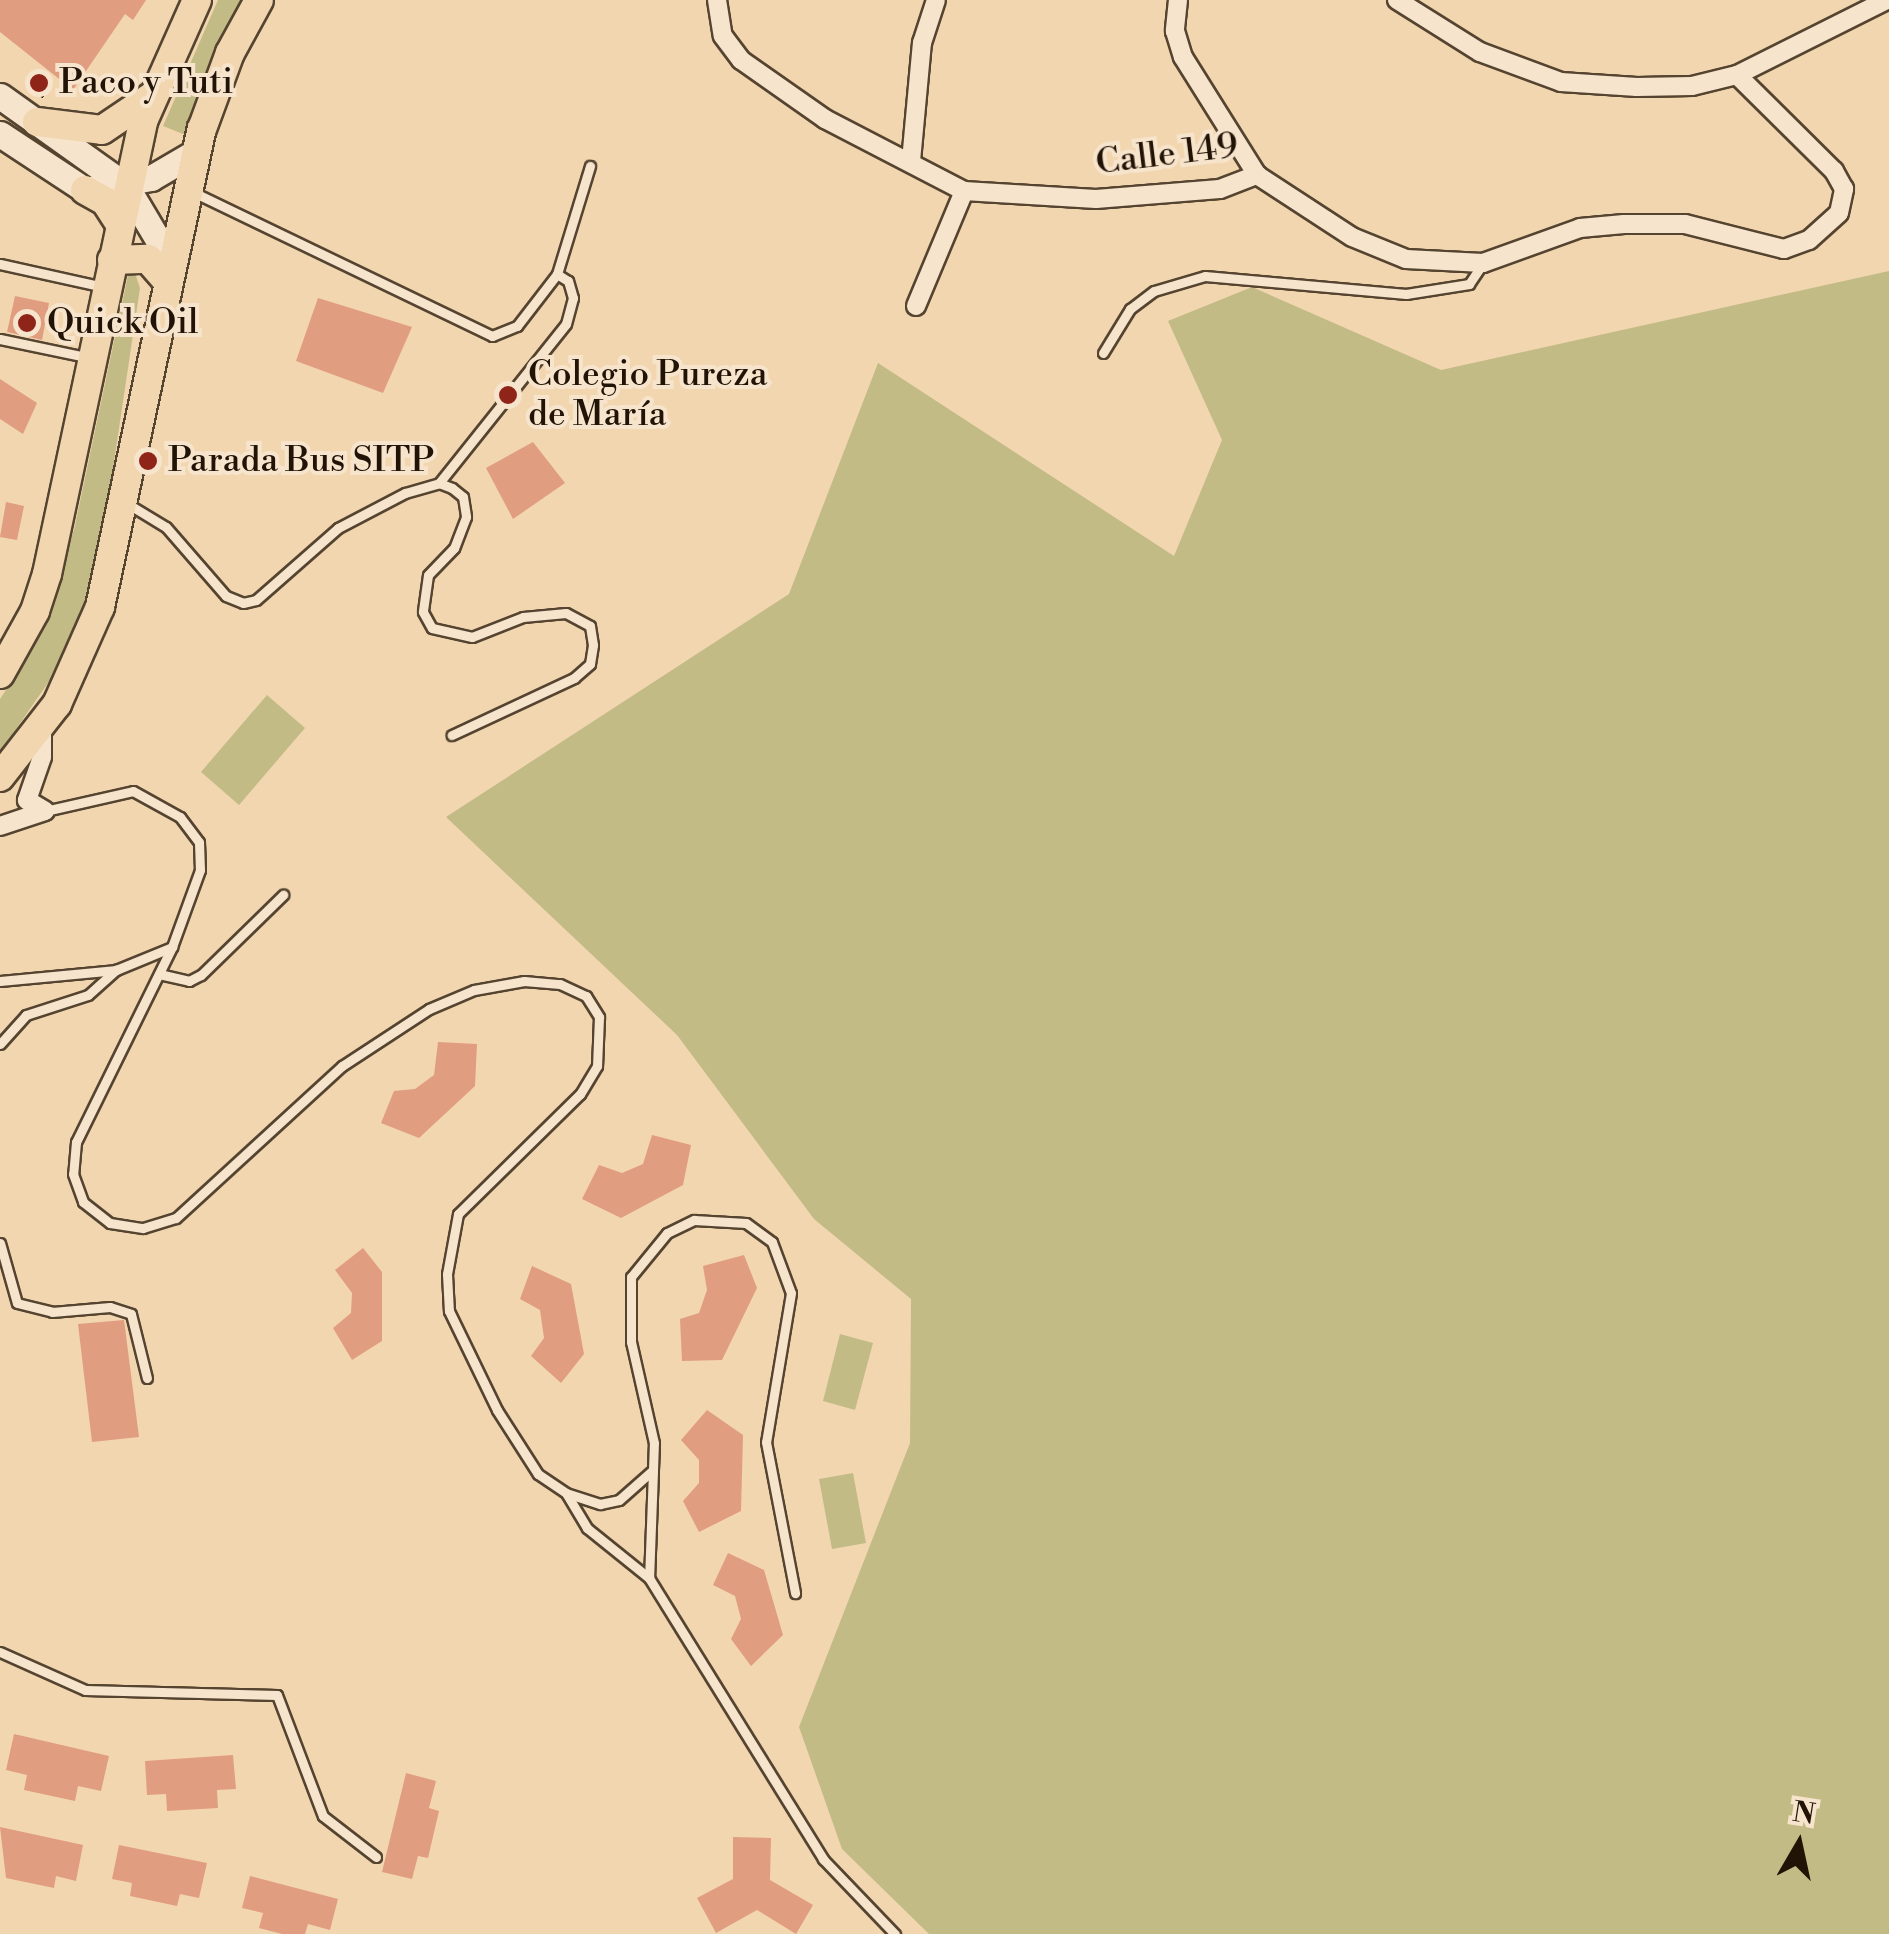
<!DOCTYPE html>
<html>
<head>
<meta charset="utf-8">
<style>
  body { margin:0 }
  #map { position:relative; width:1889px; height:1934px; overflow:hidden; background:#f2d6b0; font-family:"Libre Bodoni",serif }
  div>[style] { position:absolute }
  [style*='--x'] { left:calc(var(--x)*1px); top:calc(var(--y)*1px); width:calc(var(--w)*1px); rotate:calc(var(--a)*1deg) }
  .green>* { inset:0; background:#c3bb86 }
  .building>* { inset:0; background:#e19d7f }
  .path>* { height:4px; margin-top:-2px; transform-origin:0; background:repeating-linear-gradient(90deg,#211306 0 2.5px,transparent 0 7.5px) }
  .roads { filter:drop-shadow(2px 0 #554430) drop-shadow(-2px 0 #554430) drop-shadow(0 2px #554430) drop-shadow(0 -2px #554430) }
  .service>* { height:9px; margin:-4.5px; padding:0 4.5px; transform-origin:4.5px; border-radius:4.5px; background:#f7e4cc }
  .minor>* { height:18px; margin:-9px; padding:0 9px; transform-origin:9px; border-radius:9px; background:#f7e4cc }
  .secondary>* { height:25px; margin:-12.5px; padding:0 12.5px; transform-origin:12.5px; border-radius:12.5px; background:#f7e4cc }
  .primary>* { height:28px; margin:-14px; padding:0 14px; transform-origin:14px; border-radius:14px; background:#f2d6b0 }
  .dots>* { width:28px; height:28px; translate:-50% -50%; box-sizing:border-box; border:5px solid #f7e4cc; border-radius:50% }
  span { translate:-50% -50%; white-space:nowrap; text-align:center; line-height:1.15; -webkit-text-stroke:8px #f7e4cc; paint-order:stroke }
  .poi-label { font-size:35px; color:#211306 }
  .left { translate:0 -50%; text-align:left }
  .street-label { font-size:35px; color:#211306 }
  .north { position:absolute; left:1749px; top:1794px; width:100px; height:100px; -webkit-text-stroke:8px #f7e4cc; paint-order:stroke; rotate:9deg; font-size:28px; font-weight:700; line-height:40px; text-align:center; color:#211306 }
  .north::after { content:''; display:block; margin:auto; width:35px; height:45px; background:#211306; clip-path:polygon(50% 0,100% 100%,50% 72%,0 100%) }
</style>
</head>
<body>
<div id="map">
  <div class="green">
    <div style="clip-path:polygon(218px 0,251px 0,188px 136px,163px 126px)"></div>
    <div style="clip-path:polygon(131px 261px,140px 288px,102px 542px,85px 609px,66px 657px,0 752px,0 699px,27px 659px,74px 530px)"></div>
    <div style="clip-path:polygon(1889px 271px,1889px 1934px,929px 1934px,842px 1849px,799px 1727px,910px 1443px,911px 1299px,814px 1219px,677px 1035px,446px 817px,789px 594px,878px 363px,1174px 556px,1222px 440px,1168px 321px,1252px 287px,1441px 370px)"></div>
    <div style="clip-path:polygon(267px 695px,305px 728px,239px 805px,201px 772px)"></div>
    <div style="clip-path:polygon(840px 1334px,873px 1343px,855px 1410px,823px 1401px)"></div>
    <div style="clip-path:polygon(853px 1473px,866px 1543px,832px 1549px,819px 1479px)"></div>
  </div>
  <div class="building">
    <div style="clip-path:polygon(0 0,146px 0,133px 20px,125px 14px,73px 90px,0 32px)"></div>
    <div style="clip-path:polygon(15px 296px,49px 303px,42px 340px,7px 332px)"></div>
    <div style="clip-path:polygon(318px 298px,412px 327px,383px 393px,296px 361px)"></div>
    <div style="clip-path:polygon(0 379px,37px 403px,23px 434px,0 419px)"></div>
    <div style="clip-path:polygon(533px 442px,565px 483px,513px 519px,486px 468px)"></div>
    <div style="clip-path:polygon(6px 502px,24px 506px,17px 540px,0 537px)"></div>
    <div style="clip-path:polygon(438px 1042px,477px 1044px,475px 1086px,419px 1138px,381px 1123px,394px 1091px,415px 1089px,434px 1075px)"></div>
    <div style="clip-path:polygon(652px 1135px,691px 1145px,683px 1185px,621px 1218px,582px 1199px,599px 1165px,622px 1173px,643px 1164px)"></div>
    <div style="clip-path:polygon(363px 1248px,382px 1272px,382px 1341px,352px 1360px,333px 1328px,351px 1313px,352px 1293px,335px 1270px)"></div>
    <div style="clip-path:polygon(744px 1255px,757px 1288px,722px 1360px,682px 1361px,680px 1319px,699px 1313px,707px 1290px,703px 1266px)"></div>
    <div style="clip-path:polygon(532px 1266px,571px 1284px,584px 1354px,561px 1383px,531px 1356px,544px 1338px,540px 1310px,520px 1299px)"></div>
    <div style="clip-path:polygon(124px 1320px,139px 1437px,92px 1442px,78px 1324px)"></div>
    <div style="clip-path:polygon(707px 1410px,743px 1435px,741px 1511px,699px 1532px,683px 1501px,699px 1483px,699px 1460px,681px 1440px)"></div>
    <div style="clip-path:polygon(728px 1553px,764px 1570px,783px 1635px,751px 1666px,731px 1639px,741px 1619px,735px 1596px,713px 1585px)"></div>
    <div style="clip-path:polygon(14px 1734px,109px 1756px,101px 1791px,78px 1786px,75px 1801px,24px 1790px,27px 1775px,6px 1770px)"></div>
    <div style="clip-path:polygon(233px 1755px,236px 1789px,217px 1790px,218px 1808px,167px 1811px,166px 1794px,147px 1795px,145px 1761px)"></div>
    <div style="clip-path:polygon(406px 1773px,436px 1781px,429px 1808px,439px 1811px,428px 1858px,418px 1856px,412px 1879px,382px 1872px)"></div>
    <div style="clip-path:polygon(0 1827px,83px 1845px,76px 1881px,56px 1876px,54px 1888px,6px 1878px)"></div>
    <div style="clip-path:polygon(733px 1837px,771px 1838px,770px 1880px,813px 1905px,796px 1934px,757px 1910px,716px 1933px,697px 1898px,733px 1879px)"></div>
    <div style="clip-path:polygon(119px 1845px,207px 1863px,199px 1898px,180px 1894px,177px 1906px,130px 1896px,132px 1883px,112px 1879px)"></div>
    <div style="clip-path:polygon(250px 1876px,338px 1899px,330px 1930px,308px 1924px,305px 1934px,282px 1934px,259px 1928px,263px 1913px,242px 1908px)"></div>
  </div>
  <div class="path">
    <div style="--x:29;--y:87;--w:20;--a:33"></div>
  </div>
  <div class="roads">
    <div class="service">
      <div style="--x:193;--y:192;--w:332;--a:25.7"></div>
      <div style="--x:492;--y:336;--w:27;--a:-22"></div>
      <div style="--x:517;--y:326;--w:66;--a:-52.4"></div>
      <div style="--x:557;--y:274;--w:113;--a:-73"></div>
      <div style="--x:0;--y:264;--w:107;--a:12.5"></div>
      <div style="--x:0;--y:339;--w:92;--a:11.9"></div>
      <div style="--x:1103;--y:353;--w:52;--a:-58.5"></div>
      <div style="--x:1130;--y:309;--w:30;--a:-37"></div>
      <div style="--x:1154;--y:291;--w:53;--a:-16.4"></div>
      <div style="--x:1205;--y:276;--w:202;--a:5.1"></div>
      <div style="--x:1406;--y:294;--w:64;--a:-9"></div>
      <div style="--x:1469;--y:284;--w:25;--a:-56"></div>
      <div style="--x:439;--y:483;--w:203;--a:-51.4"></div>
      <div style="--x:566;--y:324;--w:27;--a:-75"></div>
      <div style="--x:573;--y:298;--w:18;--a:-106"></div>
      <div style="--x:568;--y:281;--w:13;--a:-148"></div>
      <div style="--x:128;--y:504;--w:44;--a:31.2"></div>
      <div style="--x:166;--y:527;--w:91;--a:49"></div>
      <div style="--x:226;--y:596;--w:18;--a:22"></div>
      <div style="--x:243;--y:603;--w:13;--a:-13"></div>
      <div style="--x:256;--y:600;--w:109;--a:-41.3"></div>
      <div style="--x:338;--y:528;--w:76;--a:-27.6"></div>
      <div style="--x:405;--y:493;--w:35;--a:-16"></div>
      <div style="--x:439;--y:483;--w:14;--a:21"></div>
      <div style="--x:452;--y:488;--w:14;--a:39"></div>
      <div style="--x:463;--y:497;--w:20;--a:81"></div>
      <div style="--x:466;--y:517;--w:33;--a:111"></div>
      <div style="--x:454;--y:548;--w:37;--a:134"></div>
      <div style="--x:428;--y:575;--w:37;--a:98"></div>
      <div style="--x:423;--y:612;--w:18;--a:61"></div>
      <div style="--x:432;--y:628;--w:41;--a:12.7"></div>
      <div style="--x:472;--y:637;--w:55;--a:-21.4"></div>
      <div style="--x:523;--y:617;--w:43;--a:-5.3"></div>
      <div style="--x:566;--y:613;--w:27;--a:28"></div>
      <div style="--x:590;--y:626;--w:19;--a:81"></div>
      <div style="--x:593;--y:645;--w:19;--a:99"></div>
      <div style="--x:590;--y:664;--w:21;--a:139"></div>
      <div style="--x:574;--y:678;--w:135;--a:155"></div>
      <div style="--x:45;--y:811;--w:90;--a:-12.8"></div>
      <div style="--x:133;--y:791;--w:54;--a:29"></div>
      <div style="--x:180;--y:817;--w:31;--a:53"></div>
      <div style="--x:199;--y:842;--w:28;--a:88"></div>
      <div style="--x:200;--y:870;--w:82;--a:110"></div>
      <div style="--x:172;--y:947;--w:217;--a:116.2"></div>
      <div style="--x:76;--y:1142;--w:32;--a:95"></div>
      <div style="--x:73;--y:1174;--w:30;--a:70"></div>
      <div style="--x:83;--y:1202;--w:34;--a:38"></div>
      <div style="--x:110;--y:1223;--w:33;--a:9"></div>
      <div style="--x:143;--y:1228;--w:34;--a:-17"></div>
      <div style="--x:176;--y:1218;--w:225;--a:-42.5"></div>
      <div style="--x:342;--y:1066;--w:104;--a:-33.2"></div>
      <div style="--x:429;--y:1009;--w:49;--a:-22.9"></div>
      <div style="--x:474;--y:990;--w:51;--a:-10.2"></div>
      <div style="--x:524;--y:981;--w:36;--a:5"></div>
      <div style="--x:560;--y:984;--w:29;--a:25"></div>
      <div style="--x:586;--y:996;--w:25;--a:58"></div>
      <div style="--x:599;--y:1017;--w:49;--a:92.3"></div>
      <div style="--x:597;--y:1066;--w:33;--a:121"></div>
      <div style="--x:580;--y:1094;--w:171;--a:135.5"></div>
      <div style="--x:458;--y:1214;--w:61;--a:100.4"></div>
      <div style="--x:447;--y:1274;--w:37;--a:87"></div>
      <div style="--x:449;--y:1311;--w:110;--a:64.1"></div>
      <div style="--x:497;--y:1410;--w:76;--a:57.4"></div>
      <div style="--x:538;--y:1474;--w:34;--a:34"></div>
      <div style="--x:566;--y:1493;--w:36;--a:18"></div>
      <div style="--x:600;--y:1504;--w:19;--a:-12"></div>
      <div style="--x:619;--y:1500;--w:45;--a:-41.4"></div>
      <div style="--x:653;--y:1470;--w:27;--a:-88"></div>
      <div style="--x:654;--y:1443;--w:104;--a:-102.8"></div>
      <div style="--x:631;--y:1342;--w:65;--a:-90"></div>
      <div style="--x:631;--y:1277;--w:57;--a:-50.7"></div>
      <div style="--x:667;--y:1233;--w:30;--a:-26"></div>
      <div style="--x:694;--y:1220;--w:52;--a:3.3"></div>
      <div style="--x:746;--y:1223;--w:32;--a:36"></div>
      <div style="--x:772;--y:1242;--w:54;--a:69.6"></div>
      <div style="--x:791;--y:1293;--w:151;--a:99.5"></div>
      <div style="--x:766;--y:1442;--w:154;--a:79.1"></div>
      <div style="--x:159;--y:974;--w:31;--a:13"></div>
      <div style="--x:189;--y:981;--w:13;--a:-27"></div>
      <div style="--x:201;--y:975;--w:115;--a:-44.3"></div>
      <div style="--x:0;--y:981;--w:117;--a:-5.4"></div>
      <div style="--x:116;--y:970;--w:61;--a:-22.3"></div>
      <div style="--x:0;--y:1044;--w:39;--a:-48"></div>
      <div style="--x:26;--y:1015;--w:65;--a:-17.9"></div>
      <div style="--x:88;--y:995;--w:38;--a:-42"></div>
      <div style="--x:0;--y:1243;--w:62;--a:74.2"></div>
      <div style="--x:17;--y:1303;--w:36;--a:14"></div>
      <div style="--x:52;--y:1312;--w:58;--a:-4.9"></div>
      <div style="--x:110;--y:1307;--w:22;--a:18"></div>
      <div style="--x:131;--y:1314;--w:66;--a:76"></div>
      <div style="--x:653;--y:1471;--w:107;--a:92.1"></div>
      <div style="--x:649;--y:1578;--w:331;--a:58.2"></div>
      <div style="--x:823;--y:1859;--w:104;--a:46.2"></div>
      <div style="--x:566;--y:1493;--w:41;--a:59"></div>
      <div style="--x:587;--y:1528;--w:80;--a:38.9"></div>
      <div style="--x:0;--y:1652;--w:93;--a:24.1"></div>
      <div style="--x:85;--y:1690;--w:192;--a:1.5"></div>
      <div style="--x:277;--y:1695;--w:129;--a:69.2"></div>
      <div style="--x:323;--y:1816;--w:67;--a:37.7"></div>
    </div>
    <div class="minor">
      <div style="--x:717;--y:0;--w:36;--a:81"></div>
      <div style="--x:723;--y:36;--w:30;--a:53"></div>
      <div style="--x:741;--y:60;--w:103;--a:35.1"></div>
      <div style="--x:825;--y:119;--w:157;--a:27.4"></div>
      <div style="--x:964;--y:191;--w:132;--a:3.5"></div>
      <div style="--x:1096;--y:199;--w:124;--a:-4.6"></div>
      <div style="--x:1220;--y:189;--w:40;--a:-21"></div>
      <div style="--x:1178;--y:0;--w:31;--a:96"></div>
      <div style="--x:1175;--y:31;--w:27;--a:73"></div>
      <div style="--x:1183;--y:57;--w:139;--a:57.9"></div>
      <div style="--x:1257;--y:175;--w:113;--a:33.1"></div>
      <div style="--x:1352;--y:237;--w:58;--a:22.2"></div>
      <div style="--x:1406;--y:259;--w:77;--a:3"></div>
      <div style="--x:1483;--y:263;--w:103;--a:-19.8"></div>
      <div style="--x:1580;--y:228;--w:44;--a:-5.2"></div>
      <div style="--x:1624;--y:224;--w:61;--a:0"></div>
      <div style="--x:1685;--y:224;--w:102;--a:14.2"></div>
      <div style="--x:1784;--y:249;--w:27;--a:-20"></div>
      <div style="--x:1809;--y:240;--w:40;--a:-42"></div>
      <div style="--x:1839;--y:213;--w:25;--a:-78"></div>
      <div style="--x:1844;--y:189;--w:21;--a:-119"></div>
      <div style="--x:1834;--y:171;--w:136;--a:-135.3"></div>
      <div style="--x:1397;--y:0;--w:98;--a:32.1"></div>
      <div style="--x:1480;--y:52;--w:86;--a:20.3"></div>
      <div style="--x:1561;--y:82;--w:76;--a:3.8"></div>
      <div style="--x:1637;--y:87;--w:55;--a:-1"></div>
      <div style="--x:1692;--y:86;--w:46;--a:-13.7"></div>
      <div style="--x:1737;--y:75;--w:168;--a:-26.6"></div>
      <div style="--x:911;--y:161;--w:119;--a:-84.7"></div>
      <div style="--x:922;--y:43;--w:45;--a:-72"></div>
      <div style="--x:916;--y:306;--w:125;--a:-67.3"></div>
      <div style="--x:42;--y:727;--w:30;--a:90"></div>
      <div style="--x:42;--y:757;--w:46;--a:109.2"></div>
      <div style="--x:27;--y:800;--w:21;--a:31"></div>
      <div style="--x:0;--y:826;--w:47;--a:-18.4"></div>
    </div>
    <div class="secondary">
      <div style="--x:0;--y:96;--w:155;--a:35.5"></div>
      <div style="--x:126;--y:186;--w:86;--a:59.3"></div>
      <div style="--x:0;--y:134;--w:102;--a:33.4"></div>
      <div style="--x:85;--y:190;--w:67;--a:-10.3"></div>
      <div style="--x:151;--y:178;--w:53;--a:-30.4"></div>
    </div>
    <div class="primary">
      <div style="--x:37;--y:122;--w:65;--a:7"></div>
      <div style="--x:102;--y:130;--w:59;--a:-34"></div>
      <div style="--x:85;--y:190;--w:23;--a:29"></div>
      <div style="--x:105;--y:201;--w:24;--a:57"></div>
      <div style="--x:112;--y:260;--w:36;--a:-2"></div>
      <div style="--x:148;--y:259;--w:28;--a:49"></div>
      <div style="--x:0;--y:674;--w:72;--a:-60.9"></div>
      <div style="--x:35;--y:611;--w:39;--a:-72"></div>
      <div style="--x:47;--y:574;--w:465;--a:-78"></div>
      <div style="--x:144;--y:119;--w:130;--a:-66"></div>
      <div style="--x:0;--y:777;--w:93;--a:-52"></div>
      <div style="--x:57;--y:704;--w:106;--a:-66.1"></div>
      <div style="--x:100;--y:607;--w:489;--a:-78"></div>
      <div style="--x:202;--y:129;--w:81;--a:-69.8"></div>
      <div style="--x:230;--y:53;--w:60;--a:-61.3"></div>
    </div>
  </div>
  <div class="dots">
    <div style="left:39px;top:83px;background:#8f2418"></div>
    <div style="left:27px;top:323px;background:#8f2418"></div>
    <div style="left:508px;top:395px;background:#8f2418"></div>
    <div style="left:148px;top:461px;background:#8f2418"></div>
  </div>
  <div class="poi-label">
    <span class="left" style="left:59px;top:83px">Paco y Tuti</span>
    <span class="left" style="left:47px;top:323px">Quick Oil</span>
    <span class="left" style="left:528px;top:395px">Colegio Pureza<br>de María</span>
    <span class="left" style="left:168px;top:461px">Parada Bus SITP</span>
  </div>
  <div class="street-label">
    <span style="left:1167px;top:155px;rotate:-7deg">Calle 149</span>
  </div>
  <div class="north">N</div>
</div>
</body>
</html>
